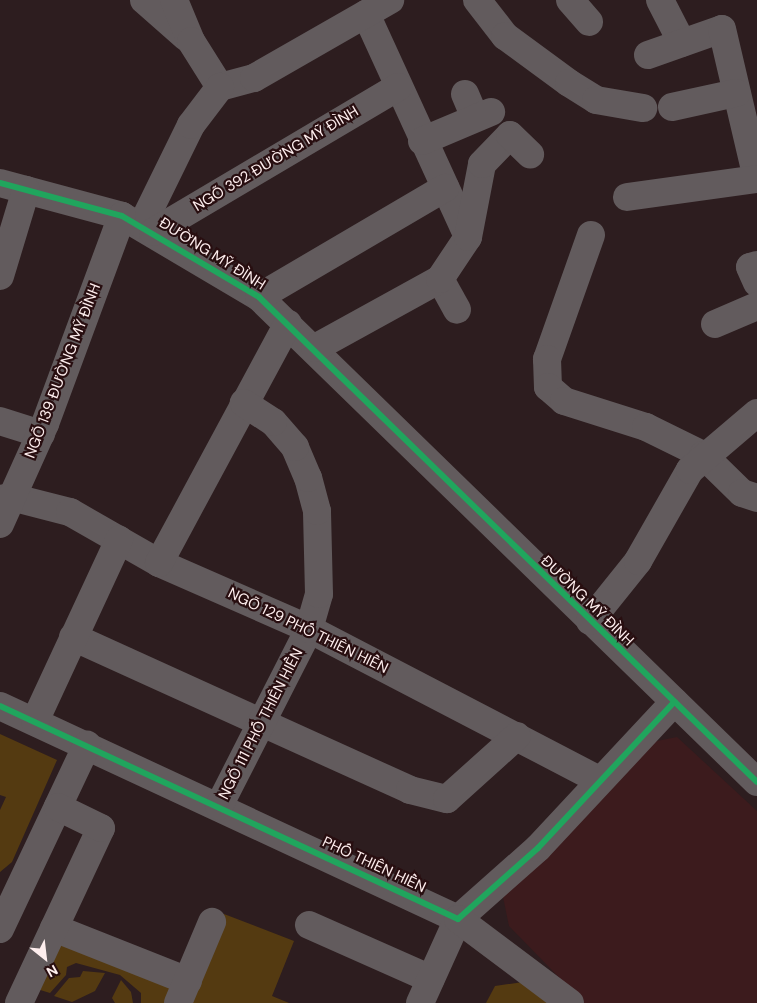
<!DOCTYPE html>
<html>
<head>
<meta charset="utf-8">
<style>
  body { margin:0 }
  #map { position:relative; width:757px; height:1003px; overflow:hidden; background:#2d1d1f; font-family:"DM Sans",sans-serif }
  div>[style] { position:absolute }
  [style*='--x'] { left:calc(var(--x)*1px); top:calc(var(--y)*1px); width:calc(var(--w)*1px); rotate:calc(var(--a)*1deg) }
  .built>* { inset:0; background:#3c1b1d }
  .green>* { inset:0; background:#543a11 }
  .minor>* { height:28px; margin:-14px; padding:0 14px; transform-origin:14px; border-radius:14px; background:#625b5d }
  .cycleway>* { height:6px; margin:-3px; padding:0 3px; transform-origin:3px; border-radius:3px; background:#20a55d }
  span { translate:-50% -50%; white-space:nowrap; text-align:center; line-height:1.15; -webkit-text-stroke:4.5px #280e10; paint-order:stroke }
  .street-label { font-size:15px; color:#feeeee }
  .north { position:absolute; left:20px; top:933px; width:50px; height:50px; -webkit-text-stroke:4px #280e10; paint-order:stroke; rotate:151deg; font-size:14px; font-weight:700; line-height:20px; text-align:center; color:#feeeee }
  .north::after { content:''; display:block; margin:auto; width:18px; height:22px; background:#feeeee; clip-path:polygon(50% 0,100% 100%,50% 72%,0 100%) }
</style>
</head>
<body>
<div id="map">
  <div class="built">
    <div style="clip-path:polygon(677px 737px,757px 811px,757px 1003px,584px 1003px,509px 926px,503px 897px,652px 742px)"></div>
  </div>
  <div class="green">
    <div style="clip-path:polygon(0 734px,57px 760px,12px 862px,0 872px,0 810px,6px 797px,0 795px)"></div>
    <div style="clip-path:polygon(224px 914px,294px 941px,272px 996px,289px 1003px,188px 1003px)"></div>
    <div style="clip-path:polygon(57px 940px,180px 981px,175px 1003px,141px 1003px,141px 993px,120px 975px,76px 963px,67px 967px,66px 975px,50px 993px,37px 989px)"></div>
    <div style="clip-path:polygon(83px 971px,105px 973px,95px 991px,72px 1002px,54px 996px,69px 978px,80px 977px)"></div>
    <div style="clip-path:polygon(121px 980px,131px 992px,133px 1003px,115px 1003px,112px 998px)"></div>
    <div style="clip-path:polygon(523px 982px,550px 1003px,486px 1003px,495px 986px)"></div>
  </div>
  <div class="minor">
    <div style="--x:144;--y:0;--w:56;--a:41.4"></div>
    <div style="--x:174;--y:0;--w:44;--a:67.5"></div>
    <div style="--x:191;--y:41;--w:54;--a:57.8"></div>
    <div style="--x:477;--y:0;--w:46;--a:52.1"></div>
    <div style="--x:505;--y:36;--w:79;--a:36.3"></div>
    <div style="--x:569;--y:83;--w:32;--a:32"></div>
    <div style="--x:596;--y:100;--w:48;--a:9.7"></div>
    <div style="--x:570;--y:0;--w:29;--a:49"></div>
    <div style="--x:660;--y:0;--w:48;--a:62.9"></div>
    <div style="--x:366;--y:14;--w:245;--a:65.4"></div>
    <div style="--x:648;--y:55;--w:78;--a:-19.4"></div>
    <div style="--x:722;--y:29;--w:153;--a:76.8"></div>
    <div style="--x:220;--y:87;--w:35;--a:-15"></div>
    <div style="--x:254;--y:78;--w:157;--a:-29.8"></div>
    <div style="--x:465;--y:94;--w:26;--a:67"></div>
    <div style="--x:672;--y:107;--w:66;--a:-12.3"></div>
    <div style="--x:422;--y:141;--w:75;--a:-22.8"></div>
    <div style="--x:0;--y:183;--w:126;--a:15.1"></div>
    <div style="--x:122;--y:216;--w:159;--a:30.6"></div>
    <div style="--x:259;--y:297;--w:695;--a:44.24"></div>
    <div style="--x:627;--y:197;--w:131;--a:-7.9"></div>
    <div style="--x:142;--y:225;--w:111;--a:-63.9"></div>
    <div style="--x:191;--y:125;--w:48;--a:-52.7"></div>
    <div style="--x:153;--y:232;--w:285;--a:-30.6"></div>
    <div style="--x:591;--y:235;--w:132;--a:109.5"></div>
    <div style="--x:547;--y:359;--w:28;--a:88"></div>
    <div style="--x:548;--y:387;--w:21;--a:41"></div>
    <div style="--x:564;--y:401;--w:86;--a:17.6"></div>
    <div style="--x:646;--y:427;--w:64;--a:26.2"></div>
    <div style="--x:703;--y:455;--w:54;--a:44.3"></div>
    <div style="--x:742;--y:493;--w:16;--a:18"></div>
    <div style="--x:757;--y:265;--w:7;--a:164"></div>
    <div style="--x:750;--y:267;--w:17;--a:66"></div>
    <div style="--x:0;--y:276;--w:90;--a:-73.2"></div>
    <div style="--x:440;--y:279;--w:35;--a:61"></div>
    <div style="--x:259;--y:297;--w:216;--a:-30.4"></div>
    <div style="--x:715;--y:324;--w:46;--a:-23.2"></div>
    <div style="--x:315;--y:348;--w:143;--a:-28.9"></div>
    <div style="--x:440;--y:279;--w:50;--a:-56.3"></div>
    <div style="--x:468;--y:237;--w:74;--a:-79.1"></div>
    <div style="--x:482;--y:164;--w:40;--a:-46"></div>
    <div style="--x:510;--y:135;--w:28;--a:44"></div>
    <div style="--x:0;--y:421;--w:43;--a:17.6"></div>
    <div style="--x:0;--y:499;--w:11;--a:-10"></div>
    <div style="--x:11;--y:497;--w:61;--a:14.3"></div>
    <div style="--x:70;--y:512;--w:103;--a:29.8"></div>
    <div style="--x:159;--y:563;--w:164;--a:23.7"></div>
    <div style="--x:309;--y:629;--w:327;--a:27.5"></div>
    <div style="--x:0;--y:524;--w:110;--a:-65.8"></div>
    <div style="--x:45;--y:424;--w:222;--a:-69.7"></div>
    <div style="--x:159;--y:563;--w:272;--a:-61.7"></div>
    <div style="--x:590;--y:621;--w:77;--a:-51.3"></div>
    <div style="--x:638;--y:561;--w:105;--a:-60.3"></div>
    <div style="--x:690;--y:470;--w:88;--a:-40.4"></div>
    <div style="--x:73;--y:637;--w:370;--a:24.4"></div>
    <div style="--x:410;--y:790;--w:38;--a:14"></div>
    <div style="--x:447;--y:799;--w:94;--a:-42"></div>
    <div style="--x:0;--y:706;--w:505;--a:24.94"></div>
    <div style="--x:458;--y:919;--w:107;--a:-41.6"></div>
    <div style="--x:538;--y:848;--w:200;--a:-47"></div>
    <div style="--x:35;--y:721;--w:200;--a:-65.1"></div>
    <div style="--x:219;--y:806;--w:199;--a:-63"></div>
    <div style="--x:309;--y:629;--w:36;--a:-74"></div>
    <div style="--x:319;--y:594;--w:83;--a:-91.4"></div>
    <div style="--x:317;--y:511;--w:34;--a:-105"></div>
    <div style="--x:308;--y:478;--w:34;--a:-113"></div>
    <div style="--x:295;--y:447;--w:33;--a:-131"></div>
    <div style="--x:273;--y:422;--w:35;--a:-147"></div>
    <div style="--x:309;--y:925;--w:133;--a:23.9"></div>
    <div style="--x:54;--y:928;--w:144;--a:21.6"></div>
    <div style="--x:0;--y:929;--w:204;--a:-64.7"></div>
    <div style="--x:19;--y:1003;--w:193;--a:-64.9"></div>
    <div style="--x:101;--y:828;--w:48;--a:-154"></div>
    <div style="--x:178;--y:1003;--w:88;--a:-67.2"></div>
    <div style="--x:420;--y:1003;--w:92;--a:-65.7"></div>
    <div style="--x:458;--y:919;--w:140;--a:36.9"></div>
  </div>
  <div class="cycleway">
    <div style="--x:0;--y:183;--w:126;--a:15.1"></div>
    <div style="--x:122;--y:216;--w:159;--a:30.6"></div>
    <div style="--x:259;--y:297;--w:695;--a:44.24"></div>
    <div style="--x:0;--y:706;--w:505;--a:24.94"></div>
    <div style="--x:458;--y:919;--w:107;--a:-41.6"></div>
    <div style="--x:538;--y:848;--w:200;--a:-47"></div>
  </div>
  <div class="street-label">
    <span style="left:276px;top:159px;rotate:-31deg">NGÕ 392 ĐƯỜNG MỸ ĐÌNH</span>
    <span style="left:212px;top:254px;rotate:32deg">ĐƯỜNG MỸ ĐÌNH</span>
    <span style="left:63px;top:371px;rotate:-69deg">NGÕ 139 ĐƯỜNG MỸ ĐÌNH</span>
    <span style="left:587px;top:601px;rotate:44deg">ĐƯỜNG MỸ ĐÌNH</span>
    <span style="left:308px;top:631px;rotate:26deg">NGÕ 129 PHỐ THIÊN HIỀN</span>
    <span style="left:261px;top:724px;rotate:-63deg">NGÕ 111 PHỐ THIÊN HIỀN</span>
    <span style="left:374px;top:865px;rotate:25deg">PHỐ THIÊN HIỀN</span>
  </div>
  <div class="north">N</div>
</div>
</body>
</html>
